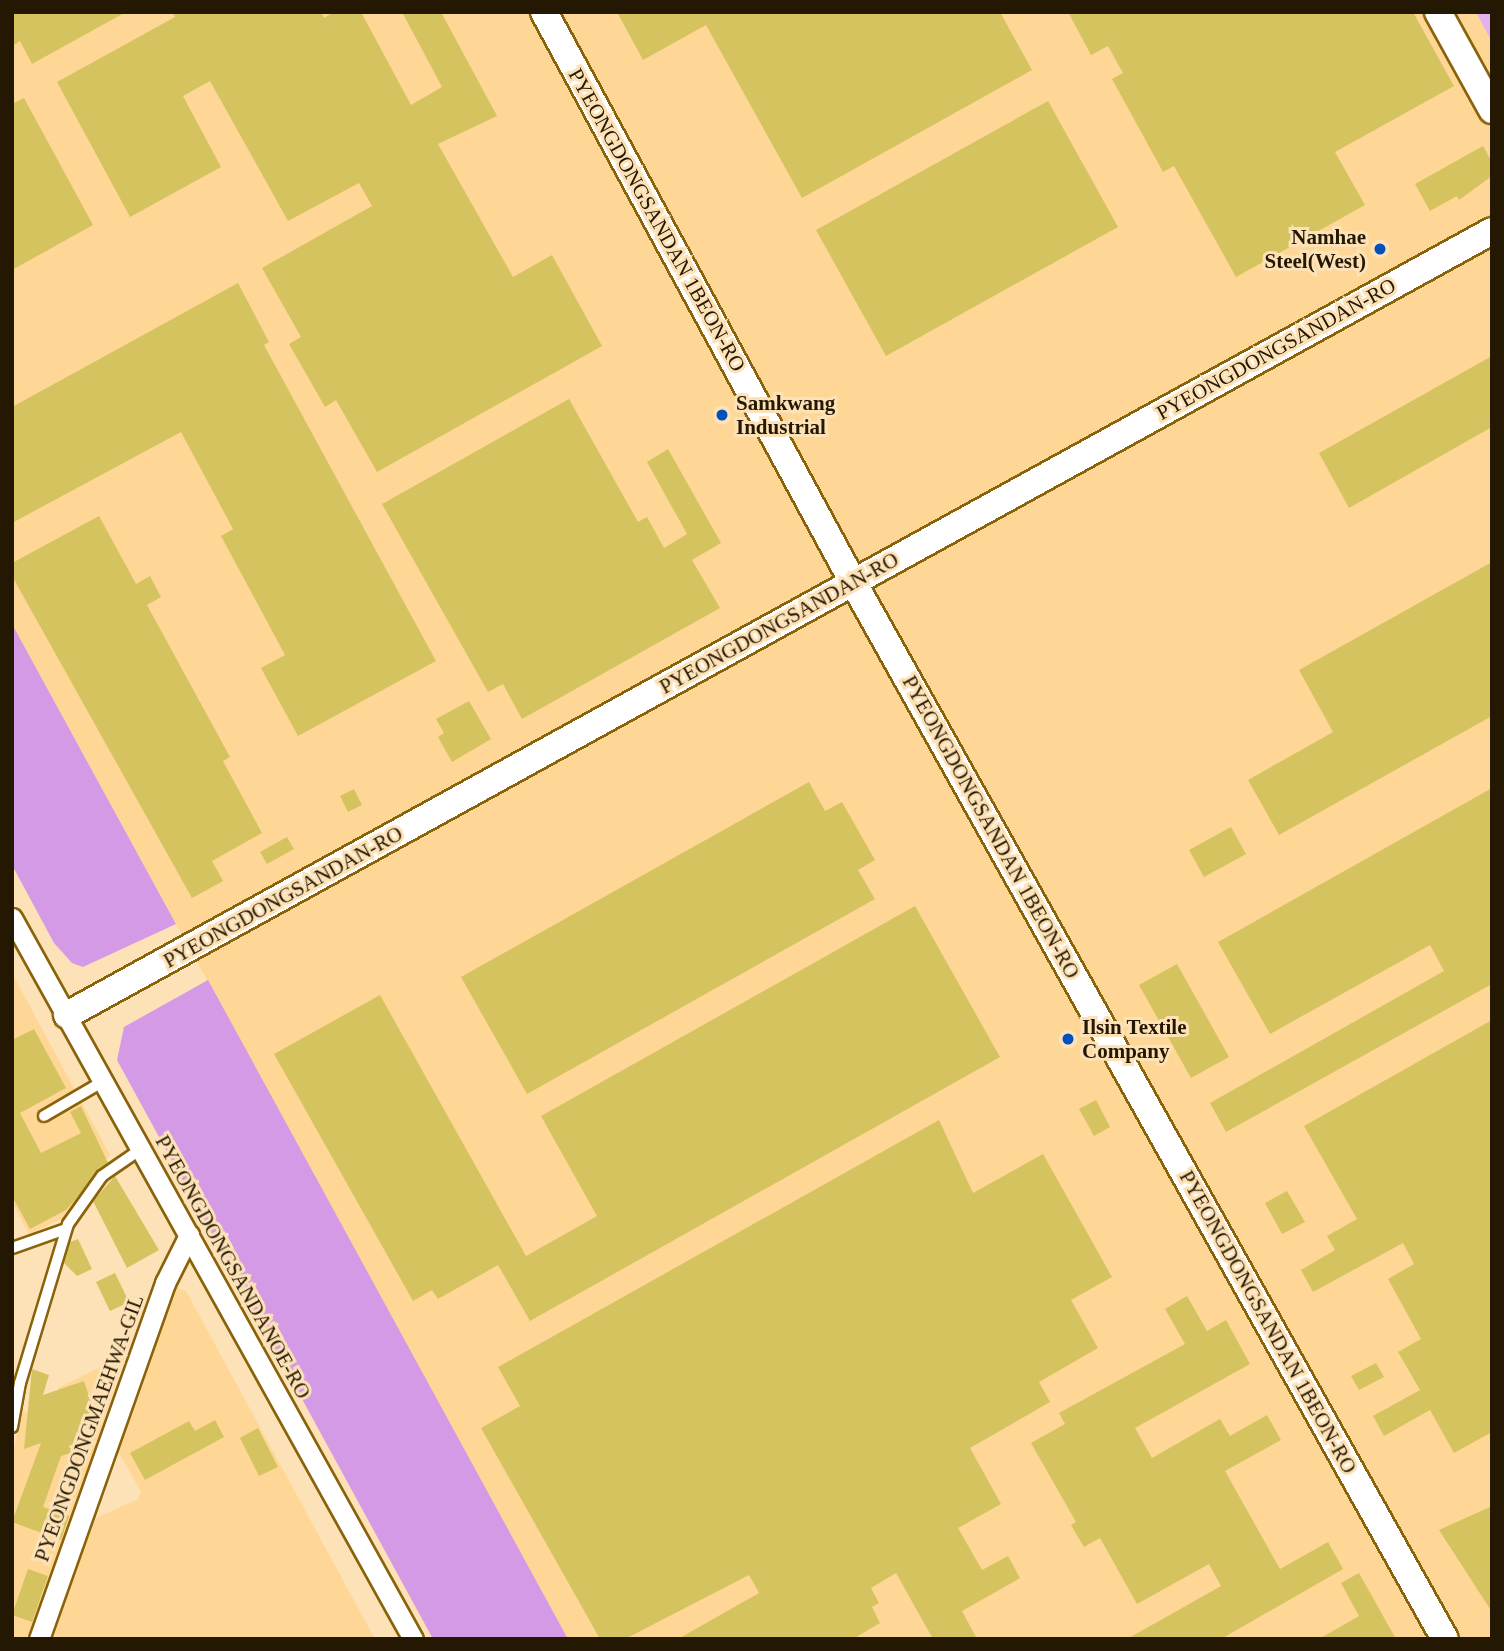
<!DOCTYPE html>
<html>
<head>
<meta charset="utf-8">
<style>
  body { margin:0 }
  #map { position:relative; width:1504px; height:1651px; overflow:hidden; background:#fde2b7; font-family:Georgia,serif }
  div>[style] { position:absolute }
  [style*='--x'] { left:calc(var(--x)*1px); top:calc(var(--y)*1px); width:calc(var(--w)*1px); rotate:calc(var(--a)*1deg) }
  .built>* { inset:0; background:#fed796 }
  .green>* { inset:0; background:#e3b1f0 }
  .forest>* { inset:0; background:#d59ae5 }
  .building>* { inset:0; background:#d5c360 }
  .roads { filter:drop-shadow(2px 0 #8a620a) drop-shadow(-2px 0 #8a620a) drop-shadow(0 2px #8a620a) drop-shadow(0 -2px #8a620a) }
  .lane>* { height:10px; margin:-5px; padding:0 5px; transform-origin:5px; border-radius:5px; background:#fff }
  .street>* { height:19px; margin:-9.5px; padding:0 9.5px; transform-origin:9.5px; border-radius:9.5px; background:#fff }
  .secondary>* { height:26px; margin:-13px; padding:0 13px; transform-origin:13px; border-radius:13px; background:#fff }
  .dots>* { width:19px; height:19px; translate:-50% -50%; box-sizing:border-box; border:4px solid #fde2b7; border-radius:50% }
  span { translate:-50% -50%; white-space:nowrap; text-align:center; line-height:1.15; -webkit-text-stroke:6px #fde2b7; paint-order:stroke }
  .street-label { font-size:21px; color:#251802 }
  .poi-label { font-size:21px; color:#251802; font-weight:700 }
  .right { translate:-100% -50%; text-align:right }
  .left { translate:0 -50%; text-align:left }
  .frame { position:absolute; inset:0; border:14px solid #251802; pointer-events:none }
</style>
</head>
<body>
<div id="map">
  <div class="built">
    <div style="clip-path:polygon(12px 12px,1492px 12px,1492px 1639px,568px 1639px,12px 624px)"></div>
    <div style="clip-path:polygon(12px 973px,110px 1155px,63px 1218px,29px 1234px,12px 1202px)"></div>
    <div style="clip-path:polygon(171px 1287px,186px 1291px,375px 1639px,53px 1639px,92px 1520px,138px 1499px,141px 1492px,118px 1451px,119px 1444px)"></div>
    <div style="clip-path:polygon(125px 1355px,32px 1639px,14px 1639px,12px 1457px,22px 1411px,48px 1421px,58px 1388px)"></div>
  </div>
  <div class="green">
    <div style="clip-path:polygon(1476px 12px,1492px 12px,1492px 42px)"></div>
  </div>
  <div class="forest">
    <div style="clip-path:polygon(12px 624px,176px 924px,83px 967px,72px 963px,54px 943px,12px 865px)"></div>
    <div style="clip-path:polygon(208px 980px,568px 1639px,433px 1639px,117px 1060px,124px 1027px)"></div>
  </div>
  <div class="building">
    <div style="clip-path:polygon(12px 12px,126px 12px,32px 64px,20px 41px,12px 46px)"></div>
    <div style="clip-path:polygon(172px 12px,321px 12px,324px 18px,334px 12px,361px 12px,411px 105px,442px 87px,402px 12px,441px 12px,497px 116px,438px 144px,513px 277px,552px 255px,602px 346px,377px 472px,336px 400px,325px 407px,289px 344px,301px 337px,262px 268px,372px 206px,359px 183px,288px 221px,210px 81px,183px 96px,221px 167px,130px 217px,57px 82px,175px 17px)"></div>
    <div style="clip-path:polygon(617px 12px,1000px 12px,1032px 70px,802px 198px,706px 25px,643px 60px)"></div>
    <div style="clip-path:polygon(1068px 12px,1413px 12px,1454px 86px,1335px 152px,1365px 205px,1236px 277px,1174px 166px,1163px 172px,1112px 79px,1123px 73px,1108px 46px,1091px 55px)"></div>
    <div style="clip-path:polygon(24px 98px,93px 225px,12px 270px,12px 104px)"></div>
    <div style="clip-path:polygon(1048px 101px,1118px 227px,886px 356px,816px 230px)"></div>
    <div style="clip-path:polygon(1483px 146px,1492px 162px,1492px 176px,1459px 200px,1457px 196px,1430px 211px,1415px 184px)"></div>
    <div style="clip-path:polygon(238px 283px,269px 342px,264px 345px,436px 661px,298px 736px,261px 668px,285px 655px,221px 536px,233px 529px,181px 432px,12px 523px,12px 407px)"></div>
    <div style="clip-path:polygon(1492px 356px,1492px 427px,1349px 508px,1319px 453px)"></div>
    <div style="clip-path:polygon(569px 399px,638px 522px,647px 517px,664px 548px,687px 534px,647px 462px,668px 449px,721px 543px,692px 560px,720px 608px,522px 719px,503px 684px,488px 692px,382px 504px)"></div>
    <div style="clip-path:polygon(99px 516px,136px 584px,150px 576px,161px 597px,147px 605px,230px 757px,223px 761px,262px 833px,212px 861px,223px 881px,192px 898px,12px 576px,12px 563px)"></div>
    <div style="clip-path:polygon(1492px 562px,1492px 716px,1279px 835px,1248px 780px,1333px 732px,1299px 670px)"></div>
    <div style="clip-path:polygon(469px 701px,491px 739px,452px 762px,438px 737px,444px 733px,436px 719px)"></div>
    <div style="clip-path:polygon(809px 782px,825px 811px,842px 802px,875px 860px,858px 870px,875px 899px,527px 1094px,461px 977px)"></div>
    <div style="clip-path:polygon(1492px 788px,1492px 984px,1226px 1132px,1210px 1103px,1444px 971px,1430px 945px,1270px 1034px,1218px 942px)"></div>
    <div style="clip-path:polygon(354px 789px,362px 805px,348px 812px,340px 796px)"></div>
    <div style="clip-path:polygon(1231px 827px,1246px 854px,1204px 877px,1189px 850px)"></div>
    <div style="clip-path:polygon(287px 837px,294px 849px,267px 864px,260px 852px)"></div>
    <div style="clip-path:polygon(915px 906px,1000px 1057px,530px 1321px,498px 1265px,438px 1299px,432px 1290px,413px 1301px,274px 1054px,380px 995px,526px 1256px,597px 1216px,541px 1116px)"></div>
    <div style="clip-path:polygon(1177px 964px,1229px 1057px,1191px 1078px,1139px 985px)"></div>
    <div style="clip-path:polygon(1492px 1020px,1492px 1432px,1454px 1453px,1430px 1410px,1384px 1436px,1373px 1416px,1420px 1390px,1398px 1352px,1421px 1339px,1388px 1279px,1414px 1264px,1403px 1243px,1313px 1292px,1301px 1270px,1335px 1250px,1327px 1236px,1357px 1219px,1304px 1126px)"></div>
    <div style="clip-path:polygon(34px 1029px,66px 1088px,20px 1113px,41px 1153px,81px 1133px,70px 1112px,81px 1106px,108px 1163px,66px 1210px,30px 1229px,12px 1196px,12px 1040px)"></div>
    <div style="clip-path:polygon(1096px 1100px,1110px 1127px,1094px 1136px,1079px 1109px)"></div>
    <div style="clip-path:polygon(939px 1120px,973px 1193px,1043px 1154px,1112px 1277px,1071px 1300px,1098px 1348px,1039px 1382px,1050px 1402px,970px 1448px,1001px 1504px,958px 1528px,982px 1570px,1008px 1556px,1020px 1578px,962px 1611px,977px 1639px,933px 1639px,896px 1573px,871px 1588px,879px 1603px,872px 1607px,880px 1623px,853px 1639px,678px 1639px,759px 1593px,749px 1575px,625px 1639px,600px 1639px,481px 1428px,520px 1406px,498px 1367px)"></div>
    <div style="clip-path:polygon(115px 1176px,159px 1250px,127px 1268px,93px 1201px)"></div>
    <div style="clip-path:polygon(1287px 1191px,1305px 1222px,1282px 1234px,1265px 1203px)"></div>
    <div style="clip-path:polygon(78px 1239px,92px 1269px,77px 1276px,64px 1263px,70px 1242px)"></div>
    <div style="clip-path:polygon(115px 1273px,129px 1302px,110px 1311px,96px 1282px)"></div>
    <div style="clip-path:polygon(1187px 1296px,1207px 1331px,1226px 1320px,1250px 1364px,1135px 1428px,1152px 1458px,1220px 1419px,1230px 1436px,1267px 1415px,1281px 1440px,1225px 1471px,1280px 1569px,1328px 1542px,1343px 1569px,1221px 1639px,1127px 1639px,1221px 1586px,1209px 1564px,1137px 1604px,1100px 1538px,1084px 1547px,1071px 1525px,1076px 1522px,1031px 1443px,1065px 1424px,1059px 1413px,1185px 1344px,1165px 1309px)"></div>
    <div style="clip-path:polygon(1376px 1363px,1384px 1377px,1359px 1390px,1351px 1376px)"></div>
    <div style="clip-path:polygon(32px 1369px,49px 1375px,43px 1395px,84px 1381px,98px 1425px,78px 1431px,83px 1449px,61px 1456px,43px 1507px,69px 1516px,61px 1540px,12px 1522px,41px 1443px,24px 1449px)"></div>
    <div style="clip-path:polygon(215px 1420px,224px 1437px,145px 1480px,130px 1453px,189px 1421px,195px 1431px)"></div>
    <div style="clip-path:polygon(258px 1428px,278px 1467px,259px 1476px,240px 1438px)"></div>
    <div style="clip-path:polygon(1492px 1506px,1492px 1612px,1439px 1530px)"></div>
    <div style="clip-path:polygon(28px 1569px,48px 1576px,32px 1622px,12px 1615px)"></div>
    <div style="clip-path:polygon(1359px 1573px,1396px 1639px,1319px 1639px,1359px 1616px,1341px 1583px)"></div>
  </div>
  <div class="roads">
    <div class="lane">
      <div style="--x:44;--y:1116;--w:69;--a:-30.3"></div>
      <div style="--x:12;--y:1248;--w:57;--a:-19.4"></div>
      <div style="--x:12;--y:1427;--w:45;--a:-79.7"></div>
      <div style="--x:20;--y:1383;--w:166;--a:-73.2"></div>
      <div style="--x:68;--y:1224;--w:59;--a:-54.7"></div>
      <div style="--x:102;--y:1176;--w:47;--a:-34.7"></div>
    </div>
    <div class="street">
      <div style="--x:12;--y:918;--w:825;--a:60.92"></div>
      <div style="--x:39;--y:1639;--w:378;--a:-70.5"></div>
      <div style="--x:165;--y:1283;--w:54;--a:-63.4"></div>
    </div>
    <div class="secondary">
      <div style="--x:544;--y:12;--w:648;--a:61.54"></div>
      <div style="--x:853;--y:582;--w:1211;--a:60.75"></div>
      <div style="--x:1438;--y:12;--w:112;--a:61.1"></div>
      <div style="--x:67;--y:1015;--w:1626;--a:-28.82"></div>
    </div>
  </div>
  <div class="dots">
    <div style="left:1380px;top:249px;background:#0250ba"></div>
    <div style="left:722px;top:415px;background:#0250ba"></div>
    <div style="left:1068px;top:1039px;background:#0250ba"></div>
  </div>
  <div class="street-label">
    <span style="left:657px;top:220px;rotate:61deg">PYEONGDONGSANDAN 1BEON-RO</span>
    <span style="left:1276px;top:349px;rotate:-29deg">PYEONGDONGSANDAN-RO</span>
    <span style="left:779px;top:623px;rotate:-29deg">PYEONGDONGSANDAN-RO</span>
    <span style="left:991px;top:827px;rotate:61deg">PYEONGDONGSANDAN 1BEON-RO</span>
    <span style="left:283px;top:897px;rotate:-29deg">PYEONGDONGSANDAN-RO</span>
    <span style="left:233px;top:1267px;rotate:61deg">PYEONGDONGSANDANOE-RO</span>
    <span style="left:1268px;top:1322px;rotate:61deg">PYEONGDONGSANDAN 1BEON-RO</span>
    <span style="left:89px;top:1428px;rotate:-70deg">PYEONGDONGMAEHWA-GIL</span>
  </div>
  <div class="poi-label">
    <span class="right" style="left:1366px;top:249px">Namhae<br>Steel(West)</span>
    <span class="left" style="left:736px;top:415px">Samkwang<br>Industrial</span>
    <span class="left" style="left:1082px;top:1039px">Ilsin Textile<br>Company</span>
  </div>
  <div class="frame"></div>
</div>
</body>
</html>
